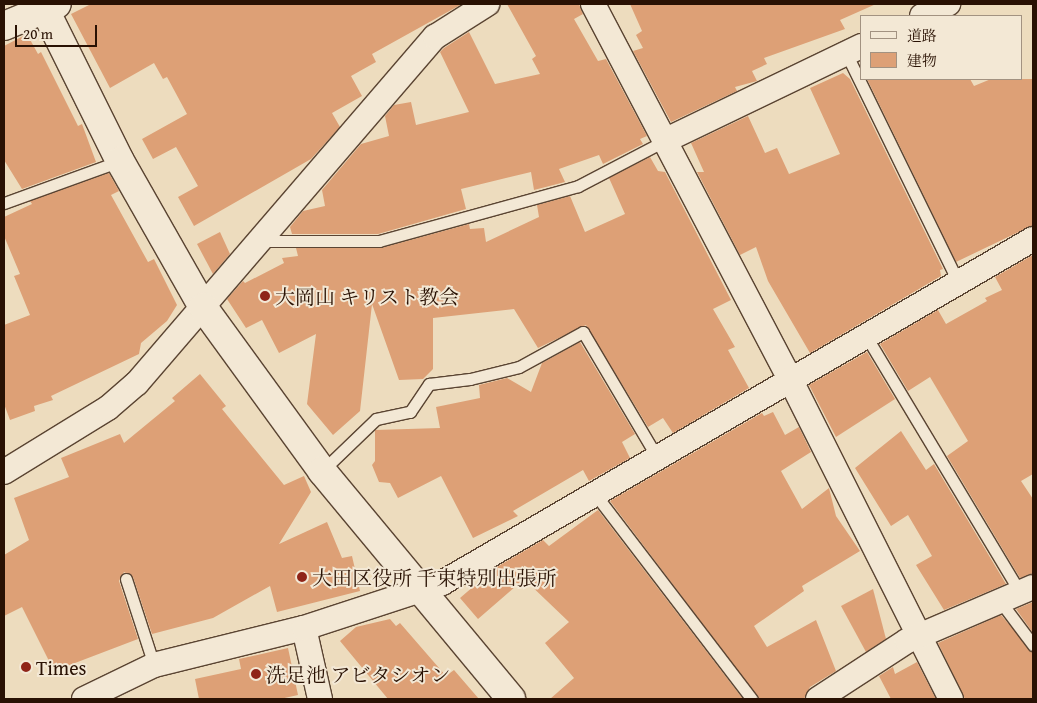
<!DOCTYPE html>
<html>
<head>
<meta charset="utf-8">
<style>
  body { margin:0 }
  #map { position:relative; width:1037px; height:703px; overflow:hidden; background:#eddcbe; font-family:"Gentium Book Plus","Noto Serif JP",serif }
  div>[style] { position:absolute }
  [style*='--x'] { left:calc(var(--x)*1px); top:calc(var(--y)*1px); width:calc(var(--w)*1px); rotate:calc(var(--a)*1deg) }
  .building>* { inset:0; background:#dda076 }
  .roads { filter:drop-shadow(1px 0 #5a4432) drop-shadow(-1px 0 #5a4432) drop-shadow(0 1px #5a4432) drop-shadow(0 -1px #5a4432) }
  .service>* { height:11px; margin:-5.5px; padding:0 5.5px; transform-origin:5.5px; border-radius:5.5px; background:#f3e8d5 }
  .minor>* { height:24px; margin:-12px; padding:0 12px; transform-origin:12px; border-radius:12px; background:#f3e8d5 }
  .tertiary>* { height:28px; margin:-14px; padding:0 14px; transform-origin:14px; border-radius:14px; background:#f3e8d5 }
  .dots>* { width:14px; height:14px; translate:-50% -50%; box-sizing:border-box; border:2px solid #f3e8d5; border-radius:50% }
  span { translate:-50% -50%; white-space:nowrap; text-align:center; line-height:1.15; -webkit-text-stroke:4px #f3e8d5; paint-order:stroke }
  .poi-label { font-size:20px; color:#291103 }
  .left { translate:0 -50%; text-align:left }
  .frame { position:absolute; inset:0; border:5px solid #291103; pointer-events:none }
  .legend { position:absolute; left:860px; top:15px; width:162px; height:65px; box-sizing:border-box; background:#f3e8d5; border:1px solid #a29281; margin:0; padding:6px 9px; list-style:none; font-size:15px; color:#291103 }
  .legend li { display:flex; align-items:center; gap:10px; height:25px }
  .legend b { width:25px; border:1px solid #a29281 }
  .scale { position:absolute; left:15px; top:25px; width:82px; height:22px; box-sizing:border-box; border:2px solid #291103; border-top:0; padding-left:6px; font-size:15px; line-height:18px; white-space:nowrap; color:#291103; -webkit-text-stroke:4px #f3e8d5; paint-order:stroke }
</style>
</head>
<body>
<div id="map">
  <div class="building">
    <div style="clip-path:polygon(91px 4px,462px 4px,372px 54px,376px 62px,351px 76px,362px 96px,332px 113px,340px 127px,311px 159px,194px 226px,178px 197px,198px 186px,176px 147px,153px 159px,142px 139px,187px 114px,167px 77px,163px 79px,154px 63px,110px 88px,71px 14px)"></div>
    <div style="clip-path:polygon(507px 4px,579px 4px,583px 14px,574px 19px,598px 61px,606px 59px,647px 136px,640px 139px,643px 144px,603px 164px,599px 155px,559px 169px,565px 182px,534px 190px,531px 172px,461px 189px,466px 209px,378px 234px,292px 234px,290px 227px,303px 211px,325px 206px,322px 190px,361px 144px,389px 136px,385px 116px,394px 105px,411px 102px,416px 125px,469px 112px,440px 52px,444px 48px,469px 32px,495px 84px,540px 74px,532px 59px,536px 56px)"></div>
    <div style="clip-path:polygon(630px 4px,876px 4px,840px 20px,845px 29px,764px 58px,767px 64px,752px 71px,757px 81px,735px 87px,737px 91px,671px 122px,633px 51px,643px 48px,636px 35px,642px 31px)"></div>
    <div style="clip-path:polygon(27px 34px,38px 54px,41px 52px,78px 126px,82px 124px,96px 162px,22px 189px,4px 160px,4px 46px)"></div>
    <div style="clip-path:polygon(843px 73px,850px 79px,943px 269px,940px 270px,941px 276px,810px 353px,768px 281px,756px 247px,740px 255px,697px 172px,704px 172px,691px 143px,748px 116px,765px 153px,777px 148px,789px 174px,840px 154px,810px 88px)"></div>
    <div style="clip-path:polygon(867px 79px,970px 79px,974px 86px,991px 79px,1033px 79px,1033px 225px,956px 262px)"></div>
    <div style="clip-path:polygon(650px 157px,658px 171px,665px 172px,731px 300px,713px 309px,735px 347px,728px 350px,749px 388px,673px 433px,663px 418px,648px 427px,586px 325px,538px 348px,514px 309px,433px 318px,433px 369px,423px 379px,399px 380px,372px 304px,360px 411px,333px 435px,307px 404px,316px 334px,279px 353px,262px 320px,246px 328px,227px 299px,243px 281px,245px 283px,284px 263px,282px 258px,298px 256px,296px 248px,381px 248px,469px 224px,470px 229px,484px 228px,486px 242px,539px 217px,537px 205px,570px 196px,585px 232px,625px 214px,609px 178px)"></div>
    <div style="clip-path:polygon(109px 173px,119px 191px,111px 195px,148px 262px,154px 259px,177px 305px,167px 321px,141px 343px,139px 354px,51px 396px,53px 400px,34px 406px,35px 411px,10px 420px,4px 404px,4px 325px,30px 315px,14px 276px,20px 274px,4px 236px,4px 217px,32px 204px,30px 201px)"></div>
    <div style="clip-path:polygon(220px 232px,230px 254px,213px 274px,197px 244px)"></div>
    <div style="clip-path:polygon(1033px 255px,1033px 474px,1021px 481px,1033px 499px,1033px 573px,1020px 578px,947px 456px,968px 441px,930px 377px,908px 391px,880px 344px,938px 310px,946px 324px,987px 301px,985px 298px,1002px 290px,995px 277px)"></div>
    <div style="clip-path:polygon(580px 342px,635px 434px,622px 442px,630px 458px,589px 481px,583px 470px,513px 511px,518px 516px,473px 538px,441px 476px,398px 498px,390px 483px,379px 482px,372px 465px,375px 461px,375px 430px,440px 428px,436px 407px,480px 398px,479px 385px,507px 378px,531px 392px,542px 363px)"></div>
    <div style="clip-path:polygon(867px 352px,895px 399px,836px 437px,809px 385px)"></div>
    <div style="clip-path:polygon(200px 374px,226px 406px,222px 409px,284px 485px,304px 476px,311px 492px,279px 544px,327px 522px,342px 558px,352px 556px,360px 591px,277px 612px,270px 586px,213px 618px,152px 634px,133px 577px,124px 572px,119px 581px,138px 639px,54px 671px,22px 607px,4px 616px,4px 555px,29px 540px,14px 498px,69px 477px,61px 458px,120px 434px,124px 443px,175px 401px,172px 398px)"></div>
    <div style="clip-path:polygon(773px 412px,785px 435px,799px 427px,811px 452px,781px 471px,802px 509px,829px 488px,836px 516px,860px 551px,802px 586px,804px 591px,754px 626px,767px 647px,816px 620px,836px 671px,810px 687px,804px 699px,759px 699px,610px 501px,762px 413px,764px 416px)"></div>
    <div style="clip-path:polygon(901px 431px,926px 470px,934px 464px,1006px 584px,944px 610px,916px 565px,932px 556px,908px 515px,891px 526px,855px 468px)"></div>
    <div style="clip-path:polygon(598px 510px,743px 699px,550px 699px,574px 678px,545px 643px,569px 622px,524px 579px,478px 619px,460px 598px,495px 568px,543px 540px,549px 546px)"></div>
    <div style="clip-path:polygon(873px 589px,886px 639px,866px 652px,841px 606px)"></div>
    <div style="clip-path:polygon(1033px 602px,1033px 633px,1016px 609px)"></div>
    <div style="clip-path:polygon(1001px 615px,1033px 652px,1033px 699px,965px 699px,938px 643px)"></div>
    <div style="clip-path:polygon(390px 619px,396px 626px,400px 623px,446px 676px,454px 670px,479px 699px,388px 699px,340px 641px,356px 627px)"></div>
    <div style="clip-path:polygon(288px 648px,298px 695px,280px 699px,199px 699px,195px 679px,241px 669px,239px 659px)"></div>
    <div style="clip-path:polygon(917px 662px,936px 699px,891px 699px,879px 676px,893px 667px,895px 674px)"></div>
  </div>
  <div class="roads">
    <div class="service">
      <div style="--x:846;--y:53;--w:255;--a:63.9"></div>
      <div style="--x:4;--y:203;--w:123;--a:-19.9"></div>
      <div style="--x:259;--y:241;--w:120;--a:0"></div>
      <div style="--x:379;--y:241;--w:206;--a:-15.4"></div>
      <div style="--x:578;--y:186;--w:97;--a:-27.6"></div>
      <div style="--x:866;--y:336;--w:299;--a:59"></div>
      <div style="--x:322;--y:471;--w:75;--a:-43.9"></div>
      <div style="--x:376;--y:419;--w:35;--a:-12"></div>
      <div style="--x:410;--y:412;--w:34;--a:-56"></div>
      <div style="--x:429;--y:384;--w:41;--a:-7"></div>
      <div style="--x:470;--y:379;--w:50;--a:-13.8"></div>
      <div style="--x:519;--y:367;--w:73;--a:-28.7"></div>
      <div style="--x:583;--y:332;--w:145;--a:59.4"></div>
      <div style="--x:595;--y:494;--w:258;--a:52.6"></div>
      <div style="--x:126;--y:579;--w:90;--a:72"></div>
      <div style="--x:1000;--y:601;--w:55;--a:53.1"></div>
    </div>
    <div class="minor">
      <div style="--x:593;--y:4;--w:424;--a:62.3"></div>
      <div style="--x:790;--y:379;--w:358;--a:63.3"></div>
      <div style="--x:922;--y:16;--w:29;--a:-25"></div>
      <div style="--x:664;--y:141;--w:219;--a:-25.7"></div>
      <div style="--x:4;--y:472;--w:122;--a:-31.6"></div>
      <div style="--x:108;--y:408;--w:38;--a:-41"></div>
      <div style="--x:137;--y:383;--w:457;--a:-49.3"></div>
      <div style="--x:435;--y:37;--w:62;--a:-32.4"></div>
      <div style="--x:304;--y:628;--w:73;--a:77.3"></div>
      <div style="--x:84;--y:699;--w:78;--a:-25.9"></div>
      <div style="--x:154;--y:665;--w:154;--a:-13.9"></div>
      <div style="--x:304;--y:628;--w:145;--a:-18.1"></div>
      <div style="--x:442;--y:583;--w:684;--a:-30.2"></div>
      <div style="--x:818;--y:699;--w:106;--a:-33.1"></div>
      <div style="--x:907;--y:641;--w:137;--a:-23.2"></div>
    </div>
    <div class="tertiary">
      <div style="--x:42;--y:4;--w:175;--a:63.6"></div>
      <div style="--x:120;--y:161;--w:168;--a:60.4"></div>
      <div style="--x:203;--y:307;--w:203;--a:54"></div>
      <div style="--x:322;--y:471;--w:296;--a:50.3"></div>
      <div style="--x:4;--y:26;--w:57;--a:-22.5"></div>
    </div>
  </div>
  <div class="dots">
    <div style="left:265px;top:296px;background:#8f2418"></div>
    <div style="left:302px;top:577px;background:#8f2418"></div>
    <div style="left:26px;top:667px;background:#8f2418"></div>
    <div style="left:256px;top:674px;background:#8f2418"></div>
  </div>
  <div class="poi-label">
    <span class="left" style="left:275px;top:296px">大岡山 キリスト教会</span>
    <span class="left" style="left:312px;top:577px">大田区役所 千束特別出張所</span>
    <span class="left" style="left:36px;top:667px">Times</span>
    <span class="left" style="left:266px;top:674px">洗足池 アビタシオン</span>
  </div>
  <div class="frame"></div>
  <ul class="legend">
  <li><b style="height:6px;background:#f3e8d5"></b>道路</li>
  <li><b style="height:14px;background:#dda076"></b>建物</li>
  </ul>
  <div class="scale">20 m</div>
</div>
</body>
</html>
